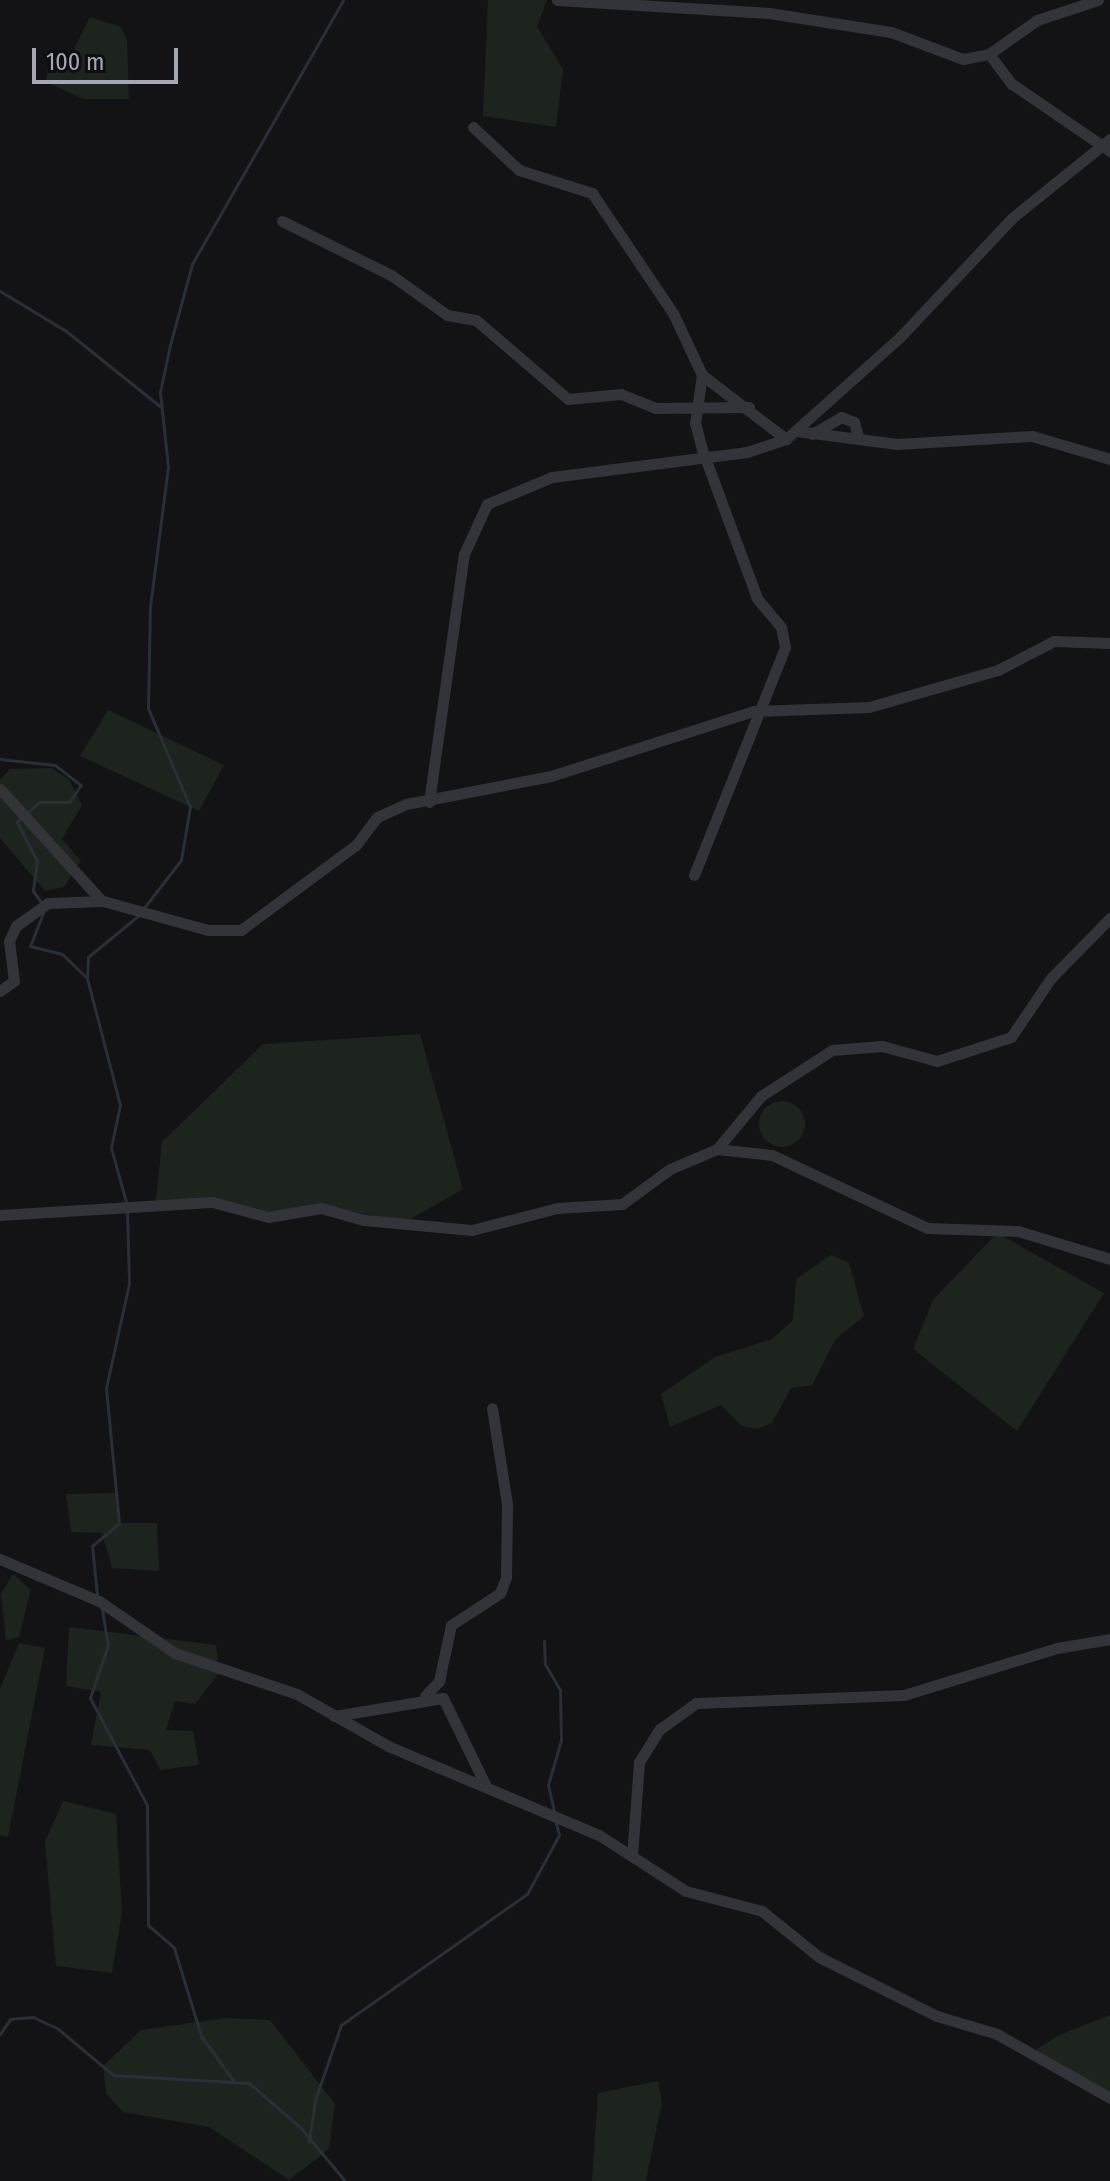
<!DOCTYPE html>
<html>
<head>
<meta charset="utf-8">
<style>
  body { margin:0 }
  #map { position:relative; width:1110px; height:2181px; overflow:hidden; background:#131214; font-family:"Fira Sans Condensed",sans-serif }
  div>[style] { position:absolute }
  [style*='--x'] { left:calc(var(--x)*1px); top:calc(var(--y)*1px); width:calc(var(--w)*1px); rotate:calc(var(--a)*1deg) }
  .green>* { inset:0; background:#1d241e }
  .round { border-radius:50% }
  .stream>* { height:3px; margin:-1.5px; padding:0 1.5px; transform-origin:1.5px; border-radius:1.5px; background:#292f38 }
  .street>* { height:11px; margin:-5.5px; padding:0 5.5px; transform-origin:5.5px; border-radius:5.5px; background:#333439 }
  span { translate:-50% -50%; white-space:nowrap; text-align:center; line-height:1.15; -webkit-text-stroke:8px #0e0d0f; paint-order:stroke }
  .scale { position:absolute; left:32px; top:48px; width:146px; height:36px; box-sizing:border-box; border:4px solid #a4a7b5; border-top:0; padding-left:10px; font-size:24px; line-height:28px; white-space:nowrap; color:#a4a7b5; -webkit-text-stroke:6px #0e0d0f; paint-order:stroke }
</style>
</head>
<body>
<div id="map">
  <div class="green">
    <div style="clip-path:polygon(488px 0,547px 0,537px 27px,563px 69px,556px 127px,483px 116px)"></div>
    <div style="clip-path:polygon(90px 17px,121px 27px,127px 39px,129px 99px,83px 99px,46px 82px,49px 59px,70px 57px)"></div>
    <div style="clip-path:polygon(108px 710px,224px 765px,199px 811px,80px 756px)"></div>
    <div style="clip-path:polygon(51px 768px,69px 780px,82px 805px,62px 839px,81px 861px,64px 887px,45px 891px,0 838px,0 780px,10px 769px)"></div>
    <div style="clip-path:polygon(420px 1034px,463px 1189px,404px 1223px,328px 1206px,275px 1217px,231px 1202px,155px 1208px,162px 1142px,263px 1044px)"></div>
    <div class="round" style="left:759px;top:1101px;width:46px;height:46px"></div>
    <div style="clip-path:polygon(997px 1233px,1104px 1293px,1017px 1431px,913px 1349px,933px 1300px)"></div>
    <div style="clip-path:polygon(831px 1255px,849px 1263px,864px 1316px,835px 1340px,812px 1385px,791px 1388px,772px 1423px,757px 1429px,742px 1426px,721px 1405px,670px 1427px,661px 1394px,715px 1357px,772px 1339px,793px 1320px,796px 1279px)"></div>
    <div style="clip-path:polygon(117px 1493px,119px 1523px,157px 1523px,159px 1571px,112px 1568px,102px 1533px,71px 1532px,66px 1494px)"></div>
    <div style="clip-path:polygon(13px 1574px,31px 1590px,19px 1637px,6px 1640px,1px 1594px)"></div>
    <div style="clip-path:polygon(69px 1627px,216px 1645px,219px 1673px,195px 1704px,175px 1701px,166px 1730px,193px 1731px,199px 1765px,160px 1770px,150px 1750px,91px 1745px,101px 1692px,66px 1686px)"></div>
    <div style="clip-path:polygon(19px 1643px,45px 1648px,8px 1837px,0 1835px,0 1689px)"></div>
    <div style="clip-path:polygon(63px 1801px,116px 1814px,122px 1912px,112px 1973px,56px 1966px,45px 1842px)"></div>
    <div style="clip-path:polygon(1110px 2015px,1110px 2099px,1028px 2055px,1057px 2036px)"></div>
    <div style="clip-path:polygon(226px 2018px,270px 2020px,335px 2104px,329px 2149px,289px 2180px,209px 2127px,123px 2112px,106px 2093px,103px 2066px,141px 2030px)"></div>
    <div style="clip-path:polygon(658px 2081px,662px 2102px,646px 2181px,592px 2181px,598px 2093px)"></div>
  </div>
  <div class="stream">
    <div style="--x:0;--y:291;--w:77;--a:31.2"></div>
    <div style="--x:66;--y:331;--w:122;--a:38.7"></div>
    <div style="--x:0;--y:759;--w:55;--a:6.2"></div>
    <div style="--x:55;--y:765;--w:33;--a:38"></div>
    <div style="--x:81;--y:785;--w:21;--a:125"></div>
    <div style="--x:69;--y:802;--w:30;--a:180"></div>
    <div style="--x:39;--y:802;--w:30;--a:138"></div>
    <div style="--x:17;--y:822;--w:44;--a:62.9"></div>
    <div style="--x:37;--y:861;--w:30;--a:98"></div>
    <div style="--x:33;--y:891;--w:14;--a:54"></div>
    <div style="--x:45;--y:908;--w:41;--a:111.5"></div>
    <div style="--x:30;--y:946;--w:33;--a:14"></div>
    <div style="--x:62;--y:954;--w:32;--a:44"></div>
    <div style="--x:143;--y:909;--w:62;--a:-52.2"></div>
    <div style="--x:181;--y:860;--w:54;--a:-80.4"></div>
    <div style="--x:190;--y:807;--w:108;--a:-113"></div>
    <div style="--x:148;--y:708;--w:101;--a:-88.9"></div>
    <div style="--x:150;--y:607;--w:141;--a:-82.7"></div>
    <div style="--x:168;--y:467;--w:75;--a:-96.1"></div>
    <div style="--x:160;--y:392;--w:48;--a:-78"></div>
    <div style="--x:170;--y:345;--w:84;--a:-74.8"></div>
    <div style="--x:192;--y:264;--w:304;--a:-60.2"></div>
    <div style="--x:126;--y:1202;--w:56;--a:-105.5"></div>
    <div style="--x:111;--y:1148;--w:44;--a:-78.2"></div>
    <div style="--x:120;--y:1105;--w:131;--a:-104.6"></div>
    <div style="--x:87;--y:978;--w:21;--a:-87"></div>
    <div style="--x:88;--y:957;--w:66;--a:-39.5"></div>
    <div style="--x:97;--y:1595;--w:49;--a:-95.8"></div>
    <div style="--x:92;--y:1546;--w:35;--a:-40"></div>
    <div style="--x:119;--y:1523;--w:136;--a:-95.5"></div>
    <div style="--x:106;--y:1388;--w:107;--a:-77.6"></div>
    <div style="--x:129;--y:1283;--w:73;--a:-91.6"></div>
    <div style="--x:102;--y:1609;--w:36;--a:81"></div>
    <div style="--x:108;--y:1645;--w:56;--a:108.8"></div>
    <div style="--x:90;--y:1698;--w:121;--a:62"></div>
    <div style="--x:147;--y:1805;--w:120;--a:89.5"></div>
    <div style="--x:148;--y:1925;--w:35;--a:41"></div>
    <div style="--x:174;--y:1948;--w:92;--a:72.9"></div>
    <div style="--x:201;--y:2036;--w:54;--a:54"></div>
    <div style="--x:544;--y:1641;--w:23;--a:88"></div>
    <div style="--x:545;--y:1664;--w:30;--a:60"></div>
    <div style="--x:560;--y:1690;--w:50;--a:88.9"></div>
    <div style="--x:561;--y:1740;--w:47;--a:106.1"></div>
    <div style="--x:548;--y:1785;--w:27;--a:77"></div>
    <div style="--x:0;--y:2034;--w:18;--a:-56"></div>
    <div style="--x:10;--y:2019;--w:23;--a:-5"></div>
    <div style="--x:33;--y:2017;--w:26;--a:25"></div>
    <div style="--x:57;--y:2028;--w:73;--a:40"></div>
    <div style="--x:113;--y:2075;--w:136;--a:3.4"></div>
    <div style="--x:249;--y:2083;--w:67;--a:40.8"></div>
    <div style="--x:300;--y:2127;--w:70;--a:50.2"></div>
    <div style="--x:309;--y:2142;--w:42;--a:-81.9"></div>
    <div style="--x:315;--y:2100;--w:79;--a:-70.9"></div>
    <div style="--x:341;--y:2025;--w:228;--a:-35.2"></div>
    <div style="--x:527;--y:1894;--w:67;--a:-61.5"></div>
    <div style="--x:559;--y:1835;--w:12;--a:-104"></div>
  </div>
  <div class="street">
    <div style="--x:557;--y:0;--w:212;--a:3.5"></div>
    <div style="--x:769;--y:13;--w:123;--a:8.9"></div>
    <div style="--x:891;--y:32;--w:77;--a:20.6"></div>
    <div style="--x:963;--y:59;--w:26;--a:-11"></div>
    <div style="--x:989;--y:54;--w:59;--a:-35.3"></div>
    <div style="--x:1037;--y:20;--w:64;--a:-18.2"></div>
    <div style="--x:989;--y:54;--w:38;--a:53"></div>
    <div style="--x:1012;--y:84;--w:119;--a:34.4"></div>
    <div style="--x:473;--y:127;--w:63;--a:43.1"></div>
    <div style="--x:519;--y:170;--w:77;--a:17.5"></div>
    <div style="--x:592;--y:193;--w:145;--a:56"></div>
    <div style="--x:673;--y:313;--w:68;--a:64.9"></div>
    <div style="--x:702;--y:375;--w:106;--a:37.3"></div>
    <div style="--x:282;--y:221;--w:122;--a:26.4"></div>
    <div style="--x:391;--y:275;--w:69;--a:35.5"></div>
    <div style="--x:447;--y:315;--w:29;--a:10"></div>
    <div style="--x:476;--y:320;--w:121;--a:40.7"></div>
    <div style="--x:568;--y:399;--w:53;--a:-5.4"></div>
    <div style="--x:621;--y:394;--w:37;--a:22"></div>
    <div style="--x:655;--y:408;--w:94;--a:-0.6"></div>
    <div style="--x:797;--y:431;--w:101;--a:7.4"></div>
    <div style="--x:897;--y:444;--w:135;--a:-3.4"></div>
    <div style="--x:1032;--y:436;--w:81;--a:16.4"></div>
    <div style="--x:812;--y:434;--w:34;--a:-30"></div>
    <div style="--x:841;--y:417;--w:14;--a:21"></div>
    <div style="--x:854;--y:422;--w:15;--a:74"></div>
    <div style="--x:0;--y:789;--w:151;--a:47.7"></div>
    <div style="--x:429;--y:802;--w:250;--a:-82"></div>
    <div style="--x:464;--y:554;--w:55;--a:-65.3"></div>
    <div style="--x:487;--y:504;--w:70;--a:-22.6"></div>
    <div style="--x:552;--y:477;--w:197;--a:-7.3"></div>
    <div style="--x:747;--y:452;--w:41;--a:-18.4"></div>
    <div style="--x:786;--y:439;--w:153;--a:-41.8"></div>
    <div style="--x:900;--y:337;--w:163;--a:-46.7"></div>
    <div style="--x:1012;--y:218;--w:126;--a:-38.9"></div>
    <div style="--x:694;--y:875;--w:245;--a:-68.2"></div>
    <div style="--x:785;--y:647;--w:20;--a:-101"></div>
    <div style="--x:781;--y:627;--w:38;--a:-130"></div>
    <div style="--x:757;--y:598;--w:159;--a:-110.3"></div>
    <div style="--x:702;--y:449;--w:27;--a:-105"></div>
    <div style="--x:695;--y:423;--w:49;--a:-81.7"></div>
    <div style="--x:0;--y:991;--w:17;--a:-36"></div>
    <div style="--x:14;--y:981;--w:40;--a:-97.1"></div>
    <div style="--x:9;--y:941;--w:17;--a:-65"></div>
    <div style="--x:16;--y:926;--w:39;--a:-36"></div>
    <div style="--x:48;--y:903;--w:55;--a:-2.1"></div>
    <div style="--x:103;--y:901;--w:109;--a:15.4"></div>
    <div style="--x:208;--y:930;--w:33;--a:0"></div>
    <div style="--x:241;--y:930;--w:143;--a:-36.5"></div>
    <div style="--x:356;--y:845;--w:35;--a:-53"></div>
    <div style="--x:377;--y:817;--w:32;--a:-24"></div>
    <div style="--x:406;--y:804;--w:148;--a:-10.9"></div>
    <div style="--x:551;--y:776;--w:213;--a:-17.8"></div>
    <div style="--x:754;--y:711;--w:115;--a:-2"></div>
    <div style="--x:869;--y:707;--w:134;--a:-16"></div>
    <div style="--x:998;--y:670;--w:63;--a:-27.4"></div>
    <div style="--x:1054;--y:641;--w:56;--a:2"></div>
    <div style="--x:717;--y:1149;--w:55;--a:6.2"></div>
    <div style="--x:772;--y:1155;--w:171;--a:25.2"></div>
    <div style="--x:927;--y:1228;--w:91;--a:1.9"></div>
    <div style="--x:1018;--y:1231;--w:96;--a:16.9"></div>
    <div style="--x:0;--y:1215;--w:212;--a:-3.5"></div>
    <div style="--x:212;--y:1202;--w:58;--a:15"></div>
    <div style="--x:268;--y:1217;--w:54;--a:-9.6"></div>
    <div style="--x:321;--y:1208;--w:45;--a:15.6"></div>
    <div style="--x:364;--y:1220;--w:108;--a:5.3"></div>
    <div style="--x:472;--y:1230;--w:88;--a:-14.5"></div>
    <div style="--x:557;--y:1208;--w:65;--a:-3.5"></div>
    <div style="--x:622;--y:1204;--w:59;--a:-36.1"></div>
    <div style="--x:670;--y:1169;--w:51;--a:-23.1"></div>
    <div style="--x:717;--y:1149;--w:69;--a:-50.3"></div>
    <div style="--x:761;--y:1096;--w:85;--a:-32.9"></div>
    <div style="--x:832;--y:1050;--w:50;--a:-4.6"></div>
    <div style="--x:882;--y:1046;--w:57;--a:15.3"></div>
    <div style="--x:937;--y:1061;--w:78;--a:-18"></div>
    <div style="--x:1011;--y:1037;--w:71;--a:-55.9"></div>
    <div style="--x:1051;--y:978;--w:84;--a:-45.5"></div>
    <div style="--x:0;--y:1559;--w:108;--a:23"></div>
    <div style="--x:99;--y:1601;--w:92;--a:34.4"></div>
    <div style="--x:175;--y:1653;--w:129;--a:18.6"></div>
    <div style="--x:297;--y:1694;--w:105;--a:29.7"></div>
    <div style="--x:388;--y:1746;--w:229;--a:22.9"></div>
    <div style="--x:599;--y:1835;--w:103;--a:32.8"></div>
    <div style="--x:686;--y:1891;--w:79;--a:14.7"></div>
    <div style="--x:762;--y:1911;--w:73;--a:38.9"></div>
    <div style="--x:819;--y:1957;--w:132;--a:26.6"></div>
    <div style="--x:937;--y:2016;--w:63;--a:16.7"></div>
    <div style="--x:997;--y:2034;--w:130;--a:29.5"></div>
    <div style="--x:425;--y:1696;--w:21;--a:-47"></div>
    <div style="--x:439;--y:1681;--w:57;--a:-77.9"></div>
    <div style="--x:451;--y:1625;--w:59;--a:-33.1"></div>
    <div style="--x:500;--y:1593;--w:17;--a:-69"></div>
    <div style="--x:506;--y:1577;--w:73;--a:-89.2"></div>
    <div style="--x:507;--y:1504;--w:97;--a:-98.9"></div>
    <div style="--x:334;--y:1716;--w:110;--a:-9.4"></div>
    <div style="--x:443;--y:1698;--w:96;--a:64"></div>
    <div style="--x:632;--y:1856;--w:94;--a:-85.7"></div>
    <div style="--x:639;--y:1762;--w:39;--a:-58"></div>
    <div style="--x:660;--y:1729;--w:44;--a:-35.8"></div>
    <div style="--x:696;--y:1703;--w:208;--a:-2.2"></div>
    <div style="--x:904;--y:1695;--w:160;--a:-17.1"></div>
    <div style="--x:1057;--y:1648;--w:54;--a:-9.6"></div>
  </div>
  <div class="scale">100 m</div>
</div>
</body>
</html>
